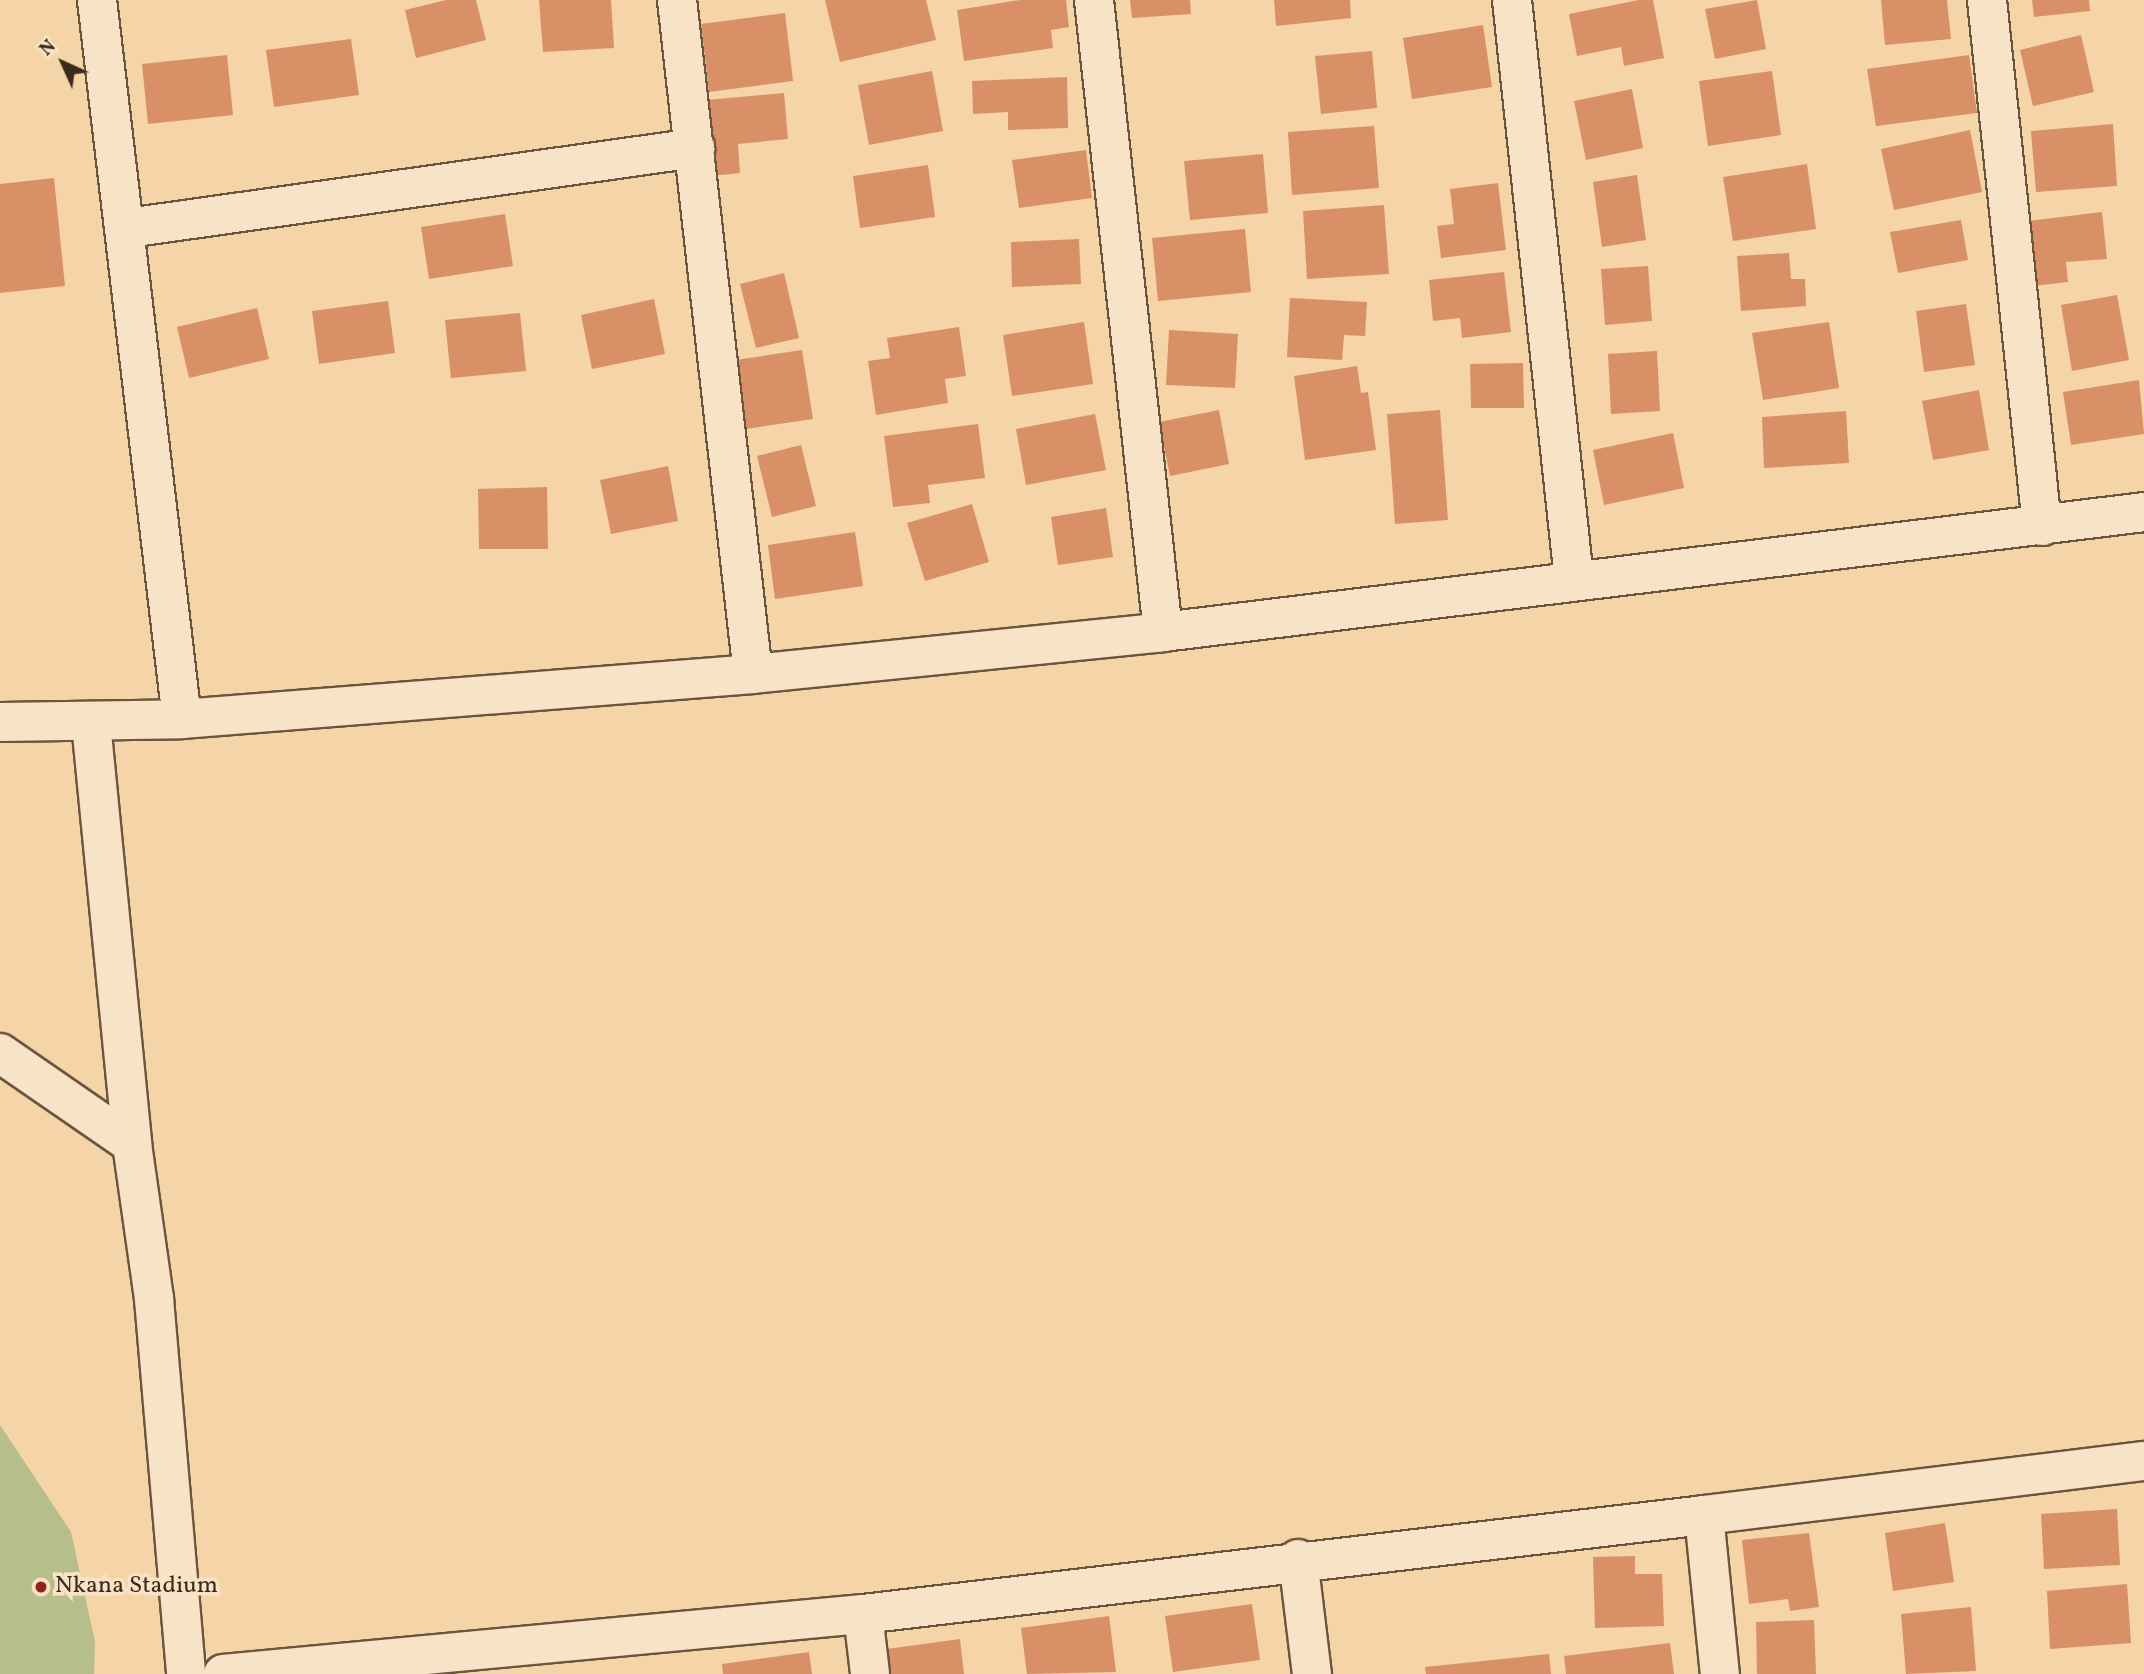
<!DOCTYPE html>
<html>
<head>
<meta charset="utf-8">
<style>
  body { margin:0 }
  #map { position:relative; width:2144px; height:1674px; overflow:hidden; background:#f5d4a7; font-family:Vollkorn,serif }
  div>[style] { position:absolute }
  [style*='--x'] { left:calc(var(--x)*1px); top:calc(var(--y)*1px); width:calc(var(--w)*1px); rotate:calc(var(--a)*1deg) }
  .green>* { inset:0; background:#b6be8c }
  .building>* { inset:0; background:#d99067 }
  .roads { filter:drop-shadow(2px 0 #6a553e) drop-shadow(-2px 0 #6a553e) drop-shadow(0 2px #6a553e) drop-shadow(0 -2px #6a553e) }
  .minor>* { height:38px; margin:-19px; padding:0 19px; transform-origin:19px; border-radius:19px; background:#f8e3c6 }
  .dots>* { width:19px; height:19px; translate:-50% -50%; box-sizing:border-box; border:4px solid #f8e3c6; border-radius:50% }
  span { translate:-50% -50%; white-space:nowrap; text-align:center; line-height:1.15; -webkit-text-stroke:7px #f8e3c6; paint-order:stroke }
  .poi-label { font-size:24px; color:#3b2b1b }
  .left { translate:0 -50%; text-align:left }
  .north { position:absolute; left:28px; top:28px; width:70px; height:70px; -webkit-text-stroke:5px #f8e3c6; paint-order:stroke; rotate:315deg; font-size:19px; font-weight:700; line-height:28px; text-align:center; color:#3b2b1b }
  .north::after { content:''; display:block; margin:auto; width:24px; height:32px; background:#3b2b1b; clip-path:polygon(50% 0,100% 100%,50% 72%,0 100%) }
</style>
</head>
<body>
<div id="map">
  <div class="green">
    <div style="clip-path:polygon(0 1425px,71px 1532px,95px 1642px,94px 1674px,0 1674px)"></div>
  </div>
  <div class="building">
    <div style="clip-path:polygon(446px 0,476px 0,486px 40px,416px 58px,405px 10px)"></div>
    <div style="clip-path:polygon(539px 0,611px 0,614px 48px,543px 52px)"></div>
    <div style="clip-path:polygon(825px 0,926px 0,936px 40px,840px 62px)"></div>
    <div style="clip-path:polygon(1020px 0,1066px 0,1069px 27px,1051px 30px,1053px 48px,964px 61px,957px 10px)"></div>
    <div style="clip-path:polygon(1130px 0,1190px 0,1191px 14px,1132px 18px)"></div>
    <div style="clip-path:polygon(1274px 0,1350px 0,1351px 18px,1276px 26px)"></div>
    <div style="clip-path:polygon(1639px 0,1653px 0,1664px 58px,1624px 66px,1621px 47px,1577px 56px,1569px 14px)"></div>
    <div style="clip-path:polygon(1757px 0,1766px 49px,1715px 59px,1705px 9px)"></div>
    <div style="clip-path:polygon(1881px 0,1947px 0,1951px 39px,1885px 45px)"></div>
    <div style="clip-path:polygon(2032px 0,2089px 0,2090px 11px,2034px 17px)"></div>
    <div style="clip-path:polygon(785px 13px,793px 81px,709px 92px,701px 24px)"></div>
    <div style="clip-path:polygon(1483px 25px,1492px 87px,1412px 99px,1403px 38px)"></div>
    <div style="clip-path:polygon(2081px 35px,2094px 92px,2033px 106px,2020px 50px)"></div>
    <div style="clip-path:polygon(351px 39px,359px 95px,274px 107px,266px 50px)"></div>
    <div style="clip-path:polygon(1372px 51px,1377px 108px,1321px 114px,1315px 56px)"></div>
    <div style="clip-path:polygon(227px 55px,233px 115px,148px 124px,142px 64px)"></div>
    <div style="clip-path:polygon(1969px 55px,1977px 113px,1876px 126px,1867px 69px)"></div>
    <div style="clip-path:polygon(932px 71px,943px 131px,869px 145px,858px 85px)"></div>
    <div style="clip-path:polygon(1772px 71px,1781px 135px,1708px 146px,1699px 81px)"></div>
    <div style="clip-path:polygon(1067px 77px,1068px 128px,1008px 130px,1008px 112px,973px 114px,972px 81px)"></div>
    <div style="clip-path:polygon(1632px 89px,1643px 148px,1586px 160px,1574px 101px)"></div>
    <div style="clip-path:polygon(784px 93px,788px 139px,738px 144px,740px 173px,701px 177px,695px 101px)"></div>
    <div style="clip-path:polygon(2113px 124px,2117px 186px,2036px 192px,2031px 131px)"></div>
    <div style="clip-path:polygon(1374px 126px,1379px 188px,1292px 195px,1288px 132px)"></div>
    <div style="clip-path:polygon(1970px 130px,1982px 192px,1894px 210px,1881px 149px)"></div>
    <div style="clip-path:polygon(1086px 150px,1092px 198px,1019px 208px,1012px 160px)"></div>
    <div style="clip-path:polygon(1263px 154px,1268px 213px,1190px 220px,1184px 161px)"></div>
    <div style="clip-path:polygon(1807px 164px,1816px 229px,1733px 241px,1723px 177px)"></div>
    <div style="clip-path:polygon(928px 165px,935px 217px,860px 228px,853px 176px)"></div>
    <div style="clip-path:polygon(1637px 175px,1646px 240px,1602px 247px,1593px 182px)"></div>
    <div style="clip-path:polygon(54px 178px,65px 286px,0 293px,0 184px)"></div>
    <div style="clip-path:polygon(1498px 183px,1506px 250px,1441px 258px,1437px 226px,1454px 224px,1450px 189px)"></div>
    <div style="clip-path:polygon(1384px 205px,1389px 274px,1307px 279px,1303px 211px)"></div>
    <div style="clip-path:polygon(2102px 212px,2107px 259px,2066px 262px,2068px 282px,2033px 286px,2027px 221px)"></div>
    <div style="clip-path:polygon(505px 214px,513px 266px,429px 279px,421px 227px)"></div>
    <div style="clip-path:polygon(1961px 220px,1968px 260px,1898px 273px,1890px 232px)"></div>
    <div style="clip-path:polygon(1245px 229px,1251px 292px,1158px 301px,1152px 238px)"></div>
    <div style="clip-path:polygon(1079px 239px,1081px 284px,1012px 287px,1011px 242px)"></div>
    <div style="clip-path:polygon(1789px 253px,1791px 279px,1805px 279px,1806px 306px,1741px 311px,1737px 256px)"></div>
    <div style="clip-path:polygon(1648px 266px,1652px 321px,1605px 325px,1601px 269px)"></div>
    <div style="clip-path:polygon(1504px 272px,1511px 332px,1462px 338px,1460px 318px,1433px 321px,1429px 280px)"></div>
    <div style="clip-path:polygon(784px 273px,799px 338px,756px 348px,740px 284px)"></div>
    <div style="clip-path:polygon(2117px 295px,2129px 360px,2072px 371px,2061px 305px)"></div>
    <div style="clip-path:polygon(1290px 298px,1367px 302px,1365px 336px,1344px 335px,1342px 360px,1287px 357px)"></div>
    <div style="clip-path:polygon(654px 299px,665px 354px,592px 369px,581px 315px)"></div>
    <div style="clip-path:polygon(388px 301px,395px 353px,319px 364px,312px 311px)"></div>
    <div style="clip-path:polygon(1966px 304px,1975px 365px,1924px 372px,1916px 311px)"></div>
    <div style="clip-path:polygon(257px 308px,269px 359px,189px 378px,177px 327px)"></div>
    <div style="clip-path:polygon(520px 313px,526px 371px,451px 378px,445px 320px)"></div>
    <div style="clip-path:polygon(1084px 322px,1093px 384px,1012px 396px,1003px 335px)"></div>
    <div style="clip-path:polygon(1829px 322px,1839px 388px,1763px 400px,1752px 333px)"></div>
    <div style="clip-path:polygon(959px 327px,966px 376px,945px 379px,948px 403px,876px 415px,868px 361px,890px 358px,887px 338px)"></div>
    <div style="clip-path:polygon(1169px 330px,1238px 334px,1235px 388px,1166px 385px)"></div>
    <div style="clip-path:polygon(802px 350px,813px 419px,745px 429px,736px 360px)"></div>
    <div style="clip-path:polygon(1657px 351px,1660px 411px,1611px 414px,1608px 354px)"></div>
    <div style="clip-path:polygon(1523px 363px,1524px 408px,1471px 408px,1470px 364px)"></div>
    <div style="clip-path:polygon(1357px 366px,1361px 393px,1368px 392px,1376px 450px,1305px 460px,1294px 376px)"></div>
    <div style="clip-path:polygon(2139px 380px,2144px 434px,2071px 445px,2063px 392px)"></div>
    <div style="clip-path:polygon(1979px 390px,1989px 450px,1933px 460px,1922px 401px)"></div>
    <div style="clip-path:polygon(1219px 410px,1229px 464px,1170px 476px,1159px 422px)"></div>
    <div style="clip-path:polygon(1440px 410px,1448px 520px,1395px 524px,1387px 414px)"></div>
    <div style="clip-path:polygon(1846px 411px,1849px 463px,1764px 468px,1762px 417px)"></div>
    <div style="clip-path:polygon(1095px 414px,1106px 470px,1026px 485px,1016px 429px)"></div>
    <div style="clip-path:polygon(978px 424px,985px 478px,928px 485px,930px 503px,893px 507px,884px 436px)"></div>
    <div style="clip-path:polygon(1673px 433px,1684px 488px,1604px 505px,1593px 450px)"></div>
    <div style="clip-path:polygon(801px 445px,816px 506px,772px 517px,757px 456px)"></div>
    <div style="clip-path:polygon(668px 466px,678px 521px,611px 534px,600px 480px)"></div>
    <div style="clip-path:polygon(547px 487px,548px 549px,479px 549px,478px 489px)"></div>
    <div style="clip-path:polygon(972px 504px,989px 562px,925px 581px,907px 523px)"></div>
    <div style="clip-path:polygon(1106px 508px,1113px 557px,1058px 565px,1051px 517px)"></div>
    <div style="clip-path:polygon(855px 532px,863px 586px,775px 599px,768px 545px)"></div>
    <div style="clip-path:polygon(2117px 1509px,2120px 1565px,2044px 1569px,2041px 1514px)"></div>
    <div style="clip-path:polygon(1945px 1523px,1954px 1582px,1893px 1591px,1885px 1533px)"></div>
    <div style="clip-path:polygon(1809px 1533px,1819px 1607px,1790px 1611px,1788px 1599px,1749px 1604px,1742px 1540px)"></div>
    <div style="clip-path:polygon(1635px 1556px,1635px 1574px,1662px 1574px,1664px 1626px,1595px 1628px,1593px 1557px)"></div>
    <div style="clip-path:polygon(2127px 1584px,2131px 1643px,2050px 1649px,2047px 1591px)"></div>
    <div style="clip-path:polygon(1252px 1604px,1260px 1660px,1173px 1672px,1165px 1616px)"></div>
    <div style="clip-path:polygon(1971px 1607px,1976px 1671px,1906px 1674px,1901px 1614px)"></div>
    <div style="clip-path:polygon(1109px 1616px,1116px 1672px,1027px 1674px,1021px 1628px)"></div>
    <div style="clip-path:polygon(1814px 1620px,1816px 1674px,1757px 1674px,1756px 1622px)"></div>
    <div style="clip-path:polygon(960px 1639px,964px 1674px,876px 1674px,872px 1651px)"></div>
    <div style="clip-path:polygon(1670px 1643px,1674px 1674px,1566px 1674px,1564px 1656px)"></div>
    <div style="clip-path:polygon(809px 1652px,812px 1674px,723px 1674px,722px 1664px)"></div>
    <div style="clip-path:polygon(1549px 1654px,1551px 1674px,1426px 1674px,1425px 1667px)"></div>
  </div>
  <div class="roads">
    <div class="minor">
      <div style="--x:97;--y:0;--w:724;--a:83.26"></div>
      <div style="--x:677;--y:0;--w:678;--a:83.57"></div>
      <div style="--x:1094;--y:0;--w:636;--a:83.77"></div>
      <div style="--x:1512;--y:0;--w:582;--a:83.89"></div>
      <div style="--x:1987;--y:0;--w:529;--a:84.03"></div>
      <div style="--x:128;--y:228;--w:573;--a:-8.03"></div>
      <div style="--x:0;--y:722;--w:182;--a:-0.9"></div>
      <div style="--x:182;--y:719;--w:573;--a:-4.51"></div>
      <div style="--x:753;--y:674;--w:412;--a:-5.8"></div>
      <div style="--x:1163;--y:632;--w:988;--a:-6.97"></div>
      <div style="--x:91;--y:723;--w:423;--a:84.4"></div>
      <div style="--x:132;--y:1144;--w:157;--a:81.9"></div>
      <div style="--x:154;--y:1299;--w:376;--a:85.1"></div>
      <div style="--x:0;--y:1053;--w:160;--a:34.6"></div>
      <div style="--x:1704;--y:1515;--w:443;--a:-7"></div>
      <div style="--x:1298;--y:1559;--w:116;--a:83.1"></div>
      <div style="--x:863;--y:1614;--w:60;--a:83.3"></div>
      <div style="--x:223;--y:1674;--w:643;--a:-5.36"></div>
      <div style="--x:863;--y:1614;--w:847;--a:-6.71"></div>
      <div style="--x:1704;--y:1515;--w:160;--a:84.3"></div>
    </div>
  </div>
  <div class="dots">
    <div style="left:41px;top:1587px;background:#8f2418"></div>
  </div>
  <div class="poi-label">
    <span class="left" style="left:55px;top:1587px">Nkana Stadium</span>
  </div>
  <div class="north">N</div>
</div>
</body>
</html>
